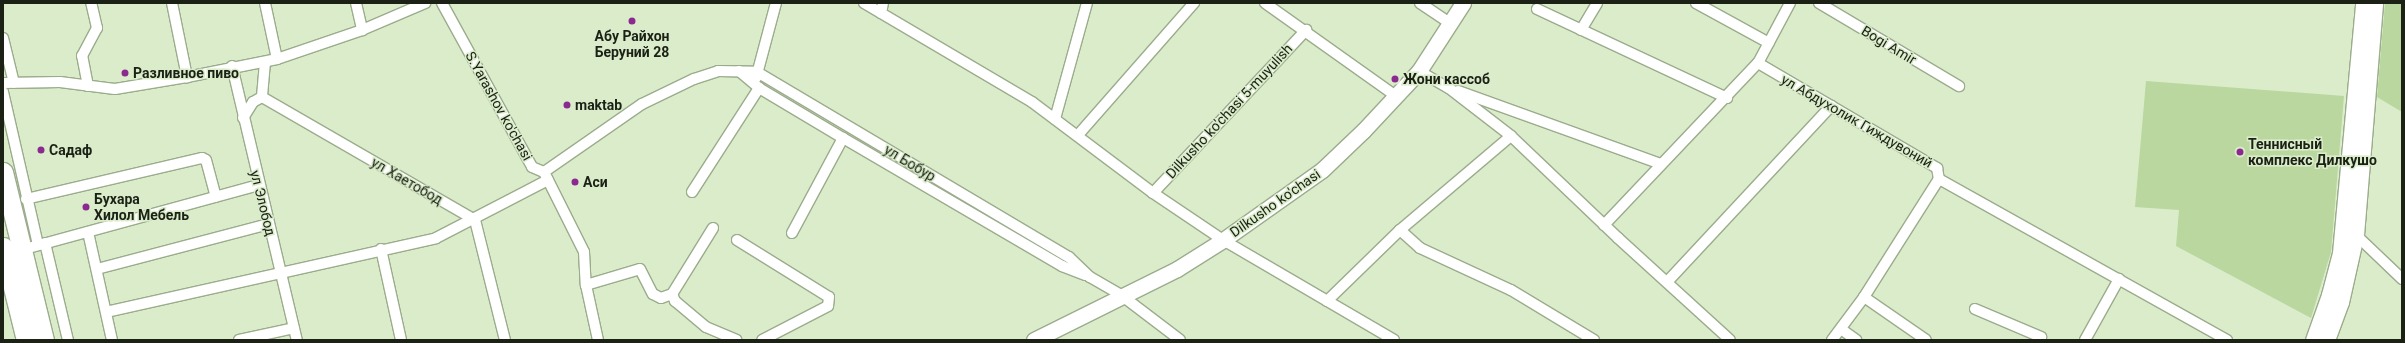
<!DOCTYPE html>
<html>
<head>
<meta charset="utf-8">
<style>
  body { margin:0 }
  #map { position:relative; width:2405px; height:343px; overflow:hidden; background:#daecca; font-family:Roboto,sans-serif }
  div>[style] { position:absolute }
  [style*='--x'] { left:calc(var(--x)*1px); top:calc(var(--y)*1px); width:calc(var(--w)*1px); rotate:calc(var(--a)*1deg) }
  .green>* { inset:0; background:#bad79f }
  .roads { filter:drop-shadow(1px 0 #9bac8c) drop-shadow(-1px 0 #9bac8c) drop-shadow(0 1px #9bac8c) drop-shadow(0 -1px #9bac8c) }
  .street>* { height:10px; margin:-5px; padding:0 5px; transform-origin:5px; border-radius:5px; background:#fff }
  .secondary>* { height:15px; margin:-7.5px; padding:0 7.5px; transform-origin:7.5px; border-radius:7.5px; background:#fff }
  .highway>* { height:19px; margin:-9.5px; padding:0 9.5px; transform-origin:9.5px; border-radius:9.5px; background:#fff }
  .dots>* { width:11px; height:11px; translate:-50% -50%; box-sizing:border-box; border:2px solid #daecca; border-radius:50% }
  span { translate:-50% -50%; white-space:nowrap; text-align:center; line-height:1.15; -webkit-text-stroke:3px #daecca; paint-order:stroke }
  .poi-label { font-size:14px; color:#1b2115; font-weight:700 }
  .left { translate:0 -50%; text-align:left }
  .street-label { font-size:14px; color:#1b2115 }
  .frame { position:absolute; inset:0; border:4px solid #1b2115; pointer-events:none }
</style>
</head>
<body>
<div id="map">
  <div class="green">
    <div style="clip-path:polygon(2385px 3px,2402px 3px,2402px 112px,2377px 97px)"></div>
    <div style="clip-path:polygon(2146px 81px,2344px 96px,2331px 252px,2311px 318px,2176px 246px,2179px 210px,2135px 207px)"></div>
  </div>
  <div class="roads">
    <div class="street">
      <div style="--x:172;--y:3;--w:76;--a:78.5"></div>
      <div style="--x:265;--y:3;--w:57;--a:77.9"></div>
      <div style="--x:356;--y:3;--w:28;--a:77"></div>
      <div style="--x:442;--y:3;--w:187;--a:61.2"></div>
      <div style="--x:532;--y:167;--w:13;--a:23"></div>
      <div style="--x:544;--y:172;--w:89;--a:63.4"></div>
      <div style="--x:584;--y:252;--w:33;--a:87"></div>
      <div style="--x:586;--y:285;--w:56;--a:77.7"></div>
      <div style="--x:864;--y:3;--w:195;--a:30.5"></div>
      <div style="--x:1032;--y:102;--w:151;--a:36.9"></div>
      <div style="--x:1153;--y:193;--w:84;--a:33.9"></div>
      <div style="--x:1223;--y:240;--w:198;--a:30.3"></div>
      <div style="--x:1265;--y:3;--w:161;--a:35.4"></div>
      <div style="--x:1420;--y:3;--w:36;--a:34"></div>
      <div style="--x:1696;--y:3;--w:83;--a:28.7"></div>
      <div style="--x:1819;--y:3;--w:163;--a:30.7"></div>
      <div style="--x:1537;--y:9;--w:210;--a:25.1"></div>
      <div style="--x:881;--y:13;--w:10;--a:-79"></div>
      <div style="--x:1581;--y:30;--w:31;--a:-59"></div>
      <div style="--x:3;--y:38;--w:46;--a:76.3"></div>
      <div style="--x:265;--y:62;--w:35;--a:95"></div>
      <div style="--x:262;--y:97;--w:246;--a:30"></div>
      <div style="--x:475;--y:220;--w:124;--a:76"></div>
      <div style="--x:1758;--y:63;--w:68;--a:-61.9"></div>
      <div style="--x:232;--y:66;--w:282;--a:76.7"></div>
      <div style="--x:739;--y:71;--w:26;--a:40"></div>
      <div style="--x:759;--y:88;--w:98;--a:30.8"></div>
      <div style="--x:843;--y:138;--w:254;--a:30.3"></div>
      <div style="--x:1062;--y:266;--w:25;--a:21"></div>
      <div style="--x:1419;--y:71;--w:34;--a:30"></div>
      <div style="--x:1449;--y:88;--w:78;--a:37.7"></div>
      <div style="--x:1511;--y:136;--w:148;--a:43.6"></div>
      <div style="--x:1618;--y:238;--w:151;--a:42.3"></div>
      <div style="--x:756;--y:78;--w:78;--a:-75.1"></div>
      <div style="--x:3;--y:83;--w:57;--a:-1"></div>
      <div style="--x:60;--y:82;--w:55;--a:7.3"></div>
      <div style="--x:115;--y:89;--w:73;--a:-9.5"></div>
      <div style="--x:187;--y:77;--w:92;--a:-11.3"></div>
      <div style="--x:277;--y:59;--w:90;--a:-18.8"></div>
      <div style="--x:362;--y:30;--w:69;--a:-23.2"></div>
      <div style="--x:88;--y:86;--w:31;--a:-101"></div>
      <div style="--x:82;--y:56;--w:32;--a:-62"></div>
      <div style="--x:97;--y:28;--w:26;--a:-103"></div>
      <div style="--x:1458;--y:91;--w:216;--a:19.8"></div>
      <div style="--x:3;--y:92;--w:157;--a:77.1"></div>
      <div style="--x:243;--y:118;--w:19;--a:-58"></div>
      <div style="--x:253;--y:102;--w:10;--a:-29"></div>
      <div style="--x:1055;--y:119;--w:120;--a:-74.6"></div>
      <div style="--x:1078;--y:135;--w:176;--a:-48.7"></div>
      <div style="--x:544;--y:172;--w:119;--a:-34.8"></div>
      <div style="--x:642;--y:104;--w:58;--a:-25.7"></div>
      <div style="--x:694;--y:79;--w:25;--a:-18"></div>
      <div style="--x:718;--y:71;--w:39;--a:1"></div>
      <div style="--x:757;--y:72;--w:363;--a:30.7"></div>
      <div style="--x:1069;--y:257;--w:29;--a:44"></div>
      <div style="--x:1090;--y:277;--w:36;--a:30"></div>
      <div style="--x:1121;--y:295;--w:74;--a:37.3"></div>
      <div style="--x:692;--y:192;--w:124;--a:-57.2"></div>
      <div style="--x:1153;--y:193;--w:224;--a:-46.8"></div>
      <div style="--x:26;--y:199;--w:181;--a:-13.1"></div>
      <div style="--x:202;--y:158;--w:4;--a:27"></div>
      <div style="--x:206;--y:160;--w:38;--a:75"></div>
      <div style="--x:1604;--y:225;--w:224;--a:-46.5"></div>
      <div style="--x:1758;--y:63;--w:208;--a:30.4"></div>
      <div style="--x:1937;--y:168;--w:11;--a:80"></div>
      <div style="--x:1939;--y:179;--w:330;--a:29.2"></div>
      <div style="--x:713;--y:228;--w:78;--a:121.8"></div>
      <div style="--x:672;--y:294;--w:8;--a:67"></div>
      <div style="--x:675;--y:301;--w:40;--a:40"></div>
      <div style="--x:706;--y:327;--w:33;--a:23"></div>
      <div style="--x:1400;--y:230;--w:27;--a:42"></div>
      <div style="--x:1420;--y:248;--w:100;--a:24.8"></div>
      <div style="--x:1511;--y:290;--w:97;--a:31.1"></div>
      <div style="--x:88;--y:232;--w:111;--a:77.5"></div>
      <div style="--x:792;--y:233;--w:108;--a:-61.8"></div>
      <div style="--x:2356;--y:235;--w:64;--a:43.7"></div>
      <div style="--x:737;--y:240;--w:108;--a:31.8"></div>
      <div style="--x:829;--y:297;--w:9;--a:96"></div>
      <div style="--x:828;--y:306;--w:74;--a:152.7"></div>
      <div style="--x:45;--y:243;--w:100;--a:76.7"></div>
      <div style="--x:381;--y:249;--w:93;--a:77.6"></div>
      <div style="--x:21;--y:250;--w:246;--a:-15.3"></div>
      <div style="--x:97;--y:269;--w:177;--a:-14.7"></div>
      <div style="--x:1667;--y:282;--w:241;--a:-47"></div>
      <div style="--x:586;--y:285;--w:56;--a:-16.5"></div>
      <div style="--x:640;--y:269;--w:28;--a:63"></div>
      <div style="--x:653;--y:294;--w:9;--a:27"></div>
      <div style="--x:661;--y:298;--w:12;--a:-20"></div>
      <div style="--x:1864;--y:297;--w:75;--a:34.7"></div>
      <div style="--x:1327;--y:301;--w:102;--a:-44.2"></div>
      <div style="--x:1400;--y:230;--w:145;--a:-40.3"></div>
      <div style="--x:1975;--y:309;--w:72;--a:23"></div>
      <div style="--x:106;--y:312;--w:338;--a:-12.6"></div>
      <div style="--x:436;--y:238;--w:126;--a:-27.4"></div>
      <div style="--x:1841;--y:329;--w:19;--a:36"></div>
      <div style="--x:239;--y:340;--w:56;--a:-12.3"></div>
      <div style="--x:1832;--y:340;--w:54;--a:-53.3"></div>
      <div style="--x:1864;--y:297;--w:140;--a:-57.6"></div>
      <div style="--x:2085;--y:340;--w:70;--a:-60.9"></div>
    </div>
    <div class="secondary">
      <div style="--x:1034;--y:340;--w:160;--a:-26.4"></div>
      <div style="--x:1177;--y:269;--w:54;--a:-32.2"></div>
      <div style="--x:1223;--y:240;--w:121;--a:-35.3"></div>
      <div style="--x:1322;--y:170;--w:57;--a:-43.6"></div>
      <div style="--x:1363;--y:131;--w:82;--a:-47"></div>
      <div style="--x:1419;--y:71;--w:81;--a:-57.1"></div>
      <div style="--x:2313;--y:340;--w:48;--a:-70.4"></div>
      <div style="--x:2329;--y:295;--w:43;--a:-75.3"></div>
      <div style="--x:2340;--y:253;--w:251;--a:-84.7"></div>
      <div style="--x:2327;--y:340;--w:40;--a:-69.8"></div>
      <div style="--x:2341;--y:302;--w:69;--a:-77.4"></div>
      <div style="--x:2356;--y:235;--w:233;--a:-85.3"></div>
    </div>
    <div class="highway">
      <div style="--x:3;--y:172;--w:173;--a:76.3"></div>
      <div style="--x:3;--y:247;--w:96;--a:76.1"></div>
    </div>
  </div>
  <div class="dots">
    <div style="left:632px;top:21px;background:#8b2991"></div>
    <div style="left:125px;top:73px;background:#8b2991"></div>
    <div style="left:1395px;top:79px;background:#8b2991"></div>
    <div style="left:567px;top:105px;background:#8b2991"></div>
    <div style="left:41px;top:150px;background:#8b2991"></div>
    <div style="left:2240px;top:152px;background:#8b2991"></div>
    <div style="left:575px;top:182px;background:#8b2991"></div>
    <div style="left:86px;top:207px;background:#8b2991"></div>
  </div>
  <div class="poi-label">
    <span style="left:632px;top:44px">Абу Райхон<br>Беруний 28</span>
    <span class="left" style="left:133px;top:73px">Разливное пиво</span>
    <span class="left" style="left:1403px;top:79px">Жони кассоб</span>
    <span class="left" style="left:575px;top:105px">maktab</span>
    <span class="left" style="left:2248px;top:152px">Теннисный<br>комплекс Дилкушо</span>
    <span class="left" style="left:49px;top:150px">Садаф</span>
    <span class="left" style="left:583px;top:182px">Аси</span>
    <span class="left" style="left:94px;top:207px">Бухара<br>Хилол Мебель</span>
  </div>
  <div class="street-label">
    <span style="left:1889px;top:45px;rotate:31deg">Bogi Amir</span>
    <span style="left:499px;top:106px;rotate:61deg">S.Yarashov ko'chasi</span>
    <span style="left:1229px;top:111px;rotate:-47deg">Dilkusho ko'chasi 5-muyulish</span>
    <span style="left:1857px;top:121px;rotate:30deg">ул Абдухолик Гиждувоний</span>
    <span style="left:910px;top:163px;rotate:31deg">ул Бобур</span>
    <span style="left:407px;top:181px;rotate:30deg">ул Хаетобод</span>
    <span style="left:263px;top:203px;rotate:76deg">ул Элобод</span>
    <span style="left:1275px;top:203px;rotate:-35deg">Dilkusho ko'chasi</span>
  </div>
  <div class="frame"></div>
</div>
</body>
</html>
